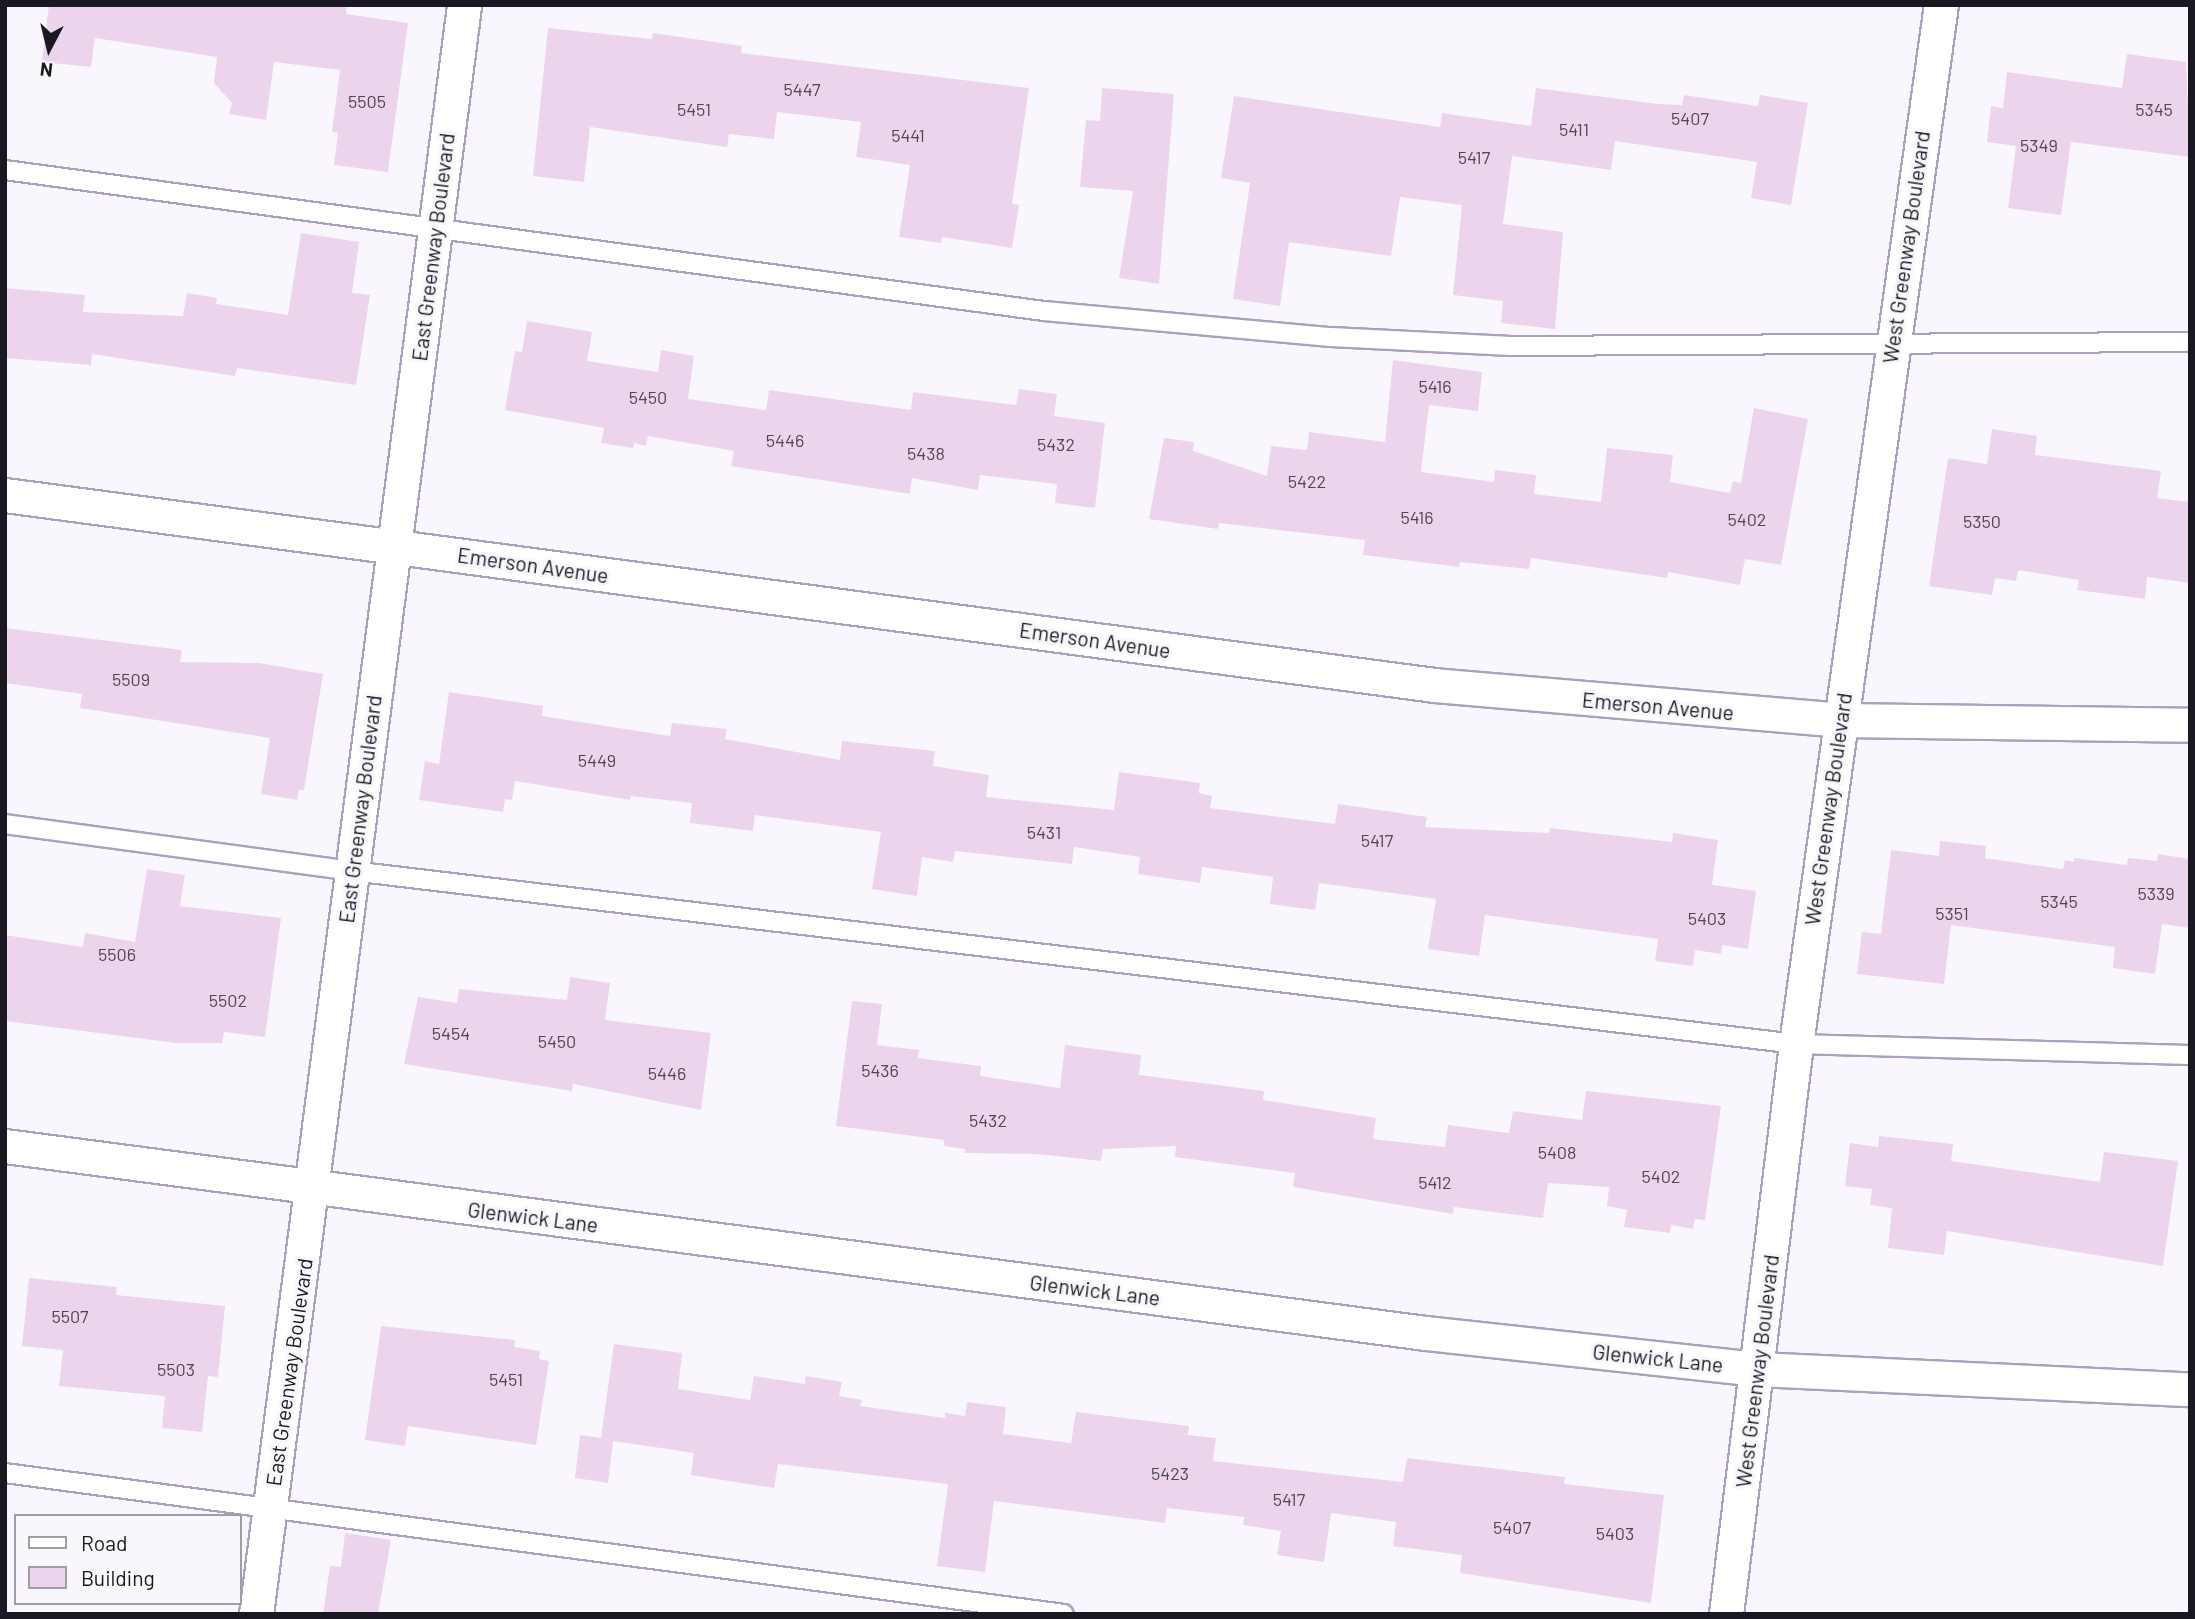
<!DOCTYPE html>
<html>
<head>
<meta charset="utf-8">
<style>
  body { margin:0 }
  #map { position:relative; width:2195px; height:1619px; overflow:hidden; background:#f9f7fd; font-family:Barlow,sans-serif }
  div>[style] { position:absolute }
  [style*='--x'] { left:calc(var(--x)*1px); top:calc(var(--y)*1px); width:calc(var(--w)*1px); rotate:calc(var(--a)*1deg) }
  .building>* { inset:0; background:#ecd5ec }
  .roads { filter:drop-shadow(2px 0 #a9a1bd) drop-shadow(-2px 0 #a9a1bd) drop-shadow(0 2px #a9a1bd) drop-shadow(0 -2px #a9a1bd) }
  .service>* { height:18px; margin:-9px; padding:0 9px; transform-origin:9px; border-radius:9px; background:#fff }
  .minor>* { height:33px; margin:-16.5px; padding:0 16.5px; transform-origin:16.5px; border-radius:16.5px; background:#fff }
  span { translate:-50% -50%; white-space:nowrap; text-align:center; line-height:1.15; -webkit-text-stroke:7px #f9f7fd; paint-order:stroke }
  .number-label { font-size:18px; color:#4f4754 }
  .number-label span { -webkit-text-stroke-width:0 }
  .street-label { font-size:21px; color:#1b1822 }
  .frame { position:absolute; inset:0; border:7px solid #1b1822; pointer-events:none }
  .legend { position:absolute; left:14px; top:1514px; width:228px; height:91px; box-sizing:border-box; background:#f9f7fd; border:2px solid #a09ea5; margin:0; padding:9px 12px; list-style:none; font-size:21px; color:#1b1822 }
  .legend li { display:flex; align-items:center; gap:14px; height:35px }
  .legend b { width:35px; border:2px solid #a09ea5 }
  .north { position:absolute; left:14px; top:14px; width:70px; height:70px; -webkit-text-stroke:5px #f9f7fd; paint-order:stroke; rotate:187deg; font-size:19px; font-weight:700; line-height:28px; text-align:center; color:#1b1822 }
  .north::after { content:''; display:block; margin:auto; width:24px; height:32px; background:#1b1822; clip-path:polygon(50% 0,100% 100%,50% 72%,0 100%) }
</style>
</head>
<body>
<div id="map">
  <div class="building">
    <div style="clip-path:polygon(49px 5px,347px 5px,346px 14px,408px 23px,388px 172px,334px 165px,338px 133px,332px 132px,340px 70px,274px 62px,266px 120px,229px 114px,232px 103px,214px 83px,217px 57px,95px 38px,91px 67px,42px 62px)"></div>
    <div style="clip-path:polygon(548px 28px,652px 39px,653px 33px,742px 46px,741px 53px,1029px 88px,1012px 204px,1019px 205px,1012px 248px,942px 237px,941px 243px,899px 237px,910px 165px,856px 157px,861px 122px,777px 112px,774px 139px,729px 134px,727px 147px,590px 127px,584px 182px,533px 176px)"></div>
    <div style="clip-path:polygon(2127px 54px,2186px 62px,2190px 157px,2071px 142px,2061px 215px,2008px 208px,2016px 146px,1987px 142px,1991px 106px,2003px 108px,2007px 72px,2122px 88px)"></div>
    <div style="clip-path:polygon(1102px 88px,1174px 94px,1159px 284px,1119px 278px,1133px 191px,1080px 187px,1086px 120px,1100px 121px)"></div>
    <div style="clip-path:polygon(1536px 88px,1658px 104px,1682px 105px,1684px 95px,1758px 106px,1760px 95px,1808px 103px,1791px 205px,1751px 198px,1757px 162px,1615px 141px,1611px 170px,1512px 156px,1503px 224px,1563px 232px,1555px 329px,1501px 323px,1503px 301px,1453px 295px,1462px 205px,1400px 197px,1391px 256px,1289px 242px,1280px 306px,1233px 299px,1250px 183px,1221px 178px,1234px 96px,1440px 127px,1442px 113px,1531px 126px)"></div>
    <div style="clip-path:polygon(301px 233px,359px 242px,352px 293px,370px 295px,356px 385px,237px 368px,235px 376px,92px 354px,91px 365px,5px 358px,5px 288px,85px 295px,83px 312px,183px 316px,187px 293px,217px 298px,216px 304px,288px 315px)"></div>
    <div style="clip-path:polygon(527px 321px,592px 332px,587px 361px,658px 372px,661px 350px,694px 356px,688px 399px,766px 410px,769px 390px,911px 410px,913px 392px,1016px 405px,1019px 389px,1057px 394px,1054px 416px,1105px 423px,1095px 508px,1055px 503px,1057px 484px,980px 475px,978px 490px,912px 478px,910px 494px,731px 466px,734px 451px,648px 436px,646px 446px,634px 443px,633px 448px,601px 443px,604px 428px,505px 410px,515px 351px,522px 352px)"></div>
    <div style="clip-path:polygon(1393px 360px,1482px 372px,1478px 411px,1429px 405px,1421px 472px,1494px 482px,1495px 470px,1536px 475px,1534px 494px,1601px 502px,1607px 448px,1673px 455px,1670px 482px,1730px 493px,1733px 481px,1741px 483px,1754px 408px,1808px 419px,1781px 565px,1745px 559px,1740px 585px,1668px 572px,1667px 578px,1531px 558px,1529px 569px,1460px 562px,1459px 567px,1363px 555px,1365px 540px,1219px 523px,1218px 529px,1149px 519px,1164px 438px,1194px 442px,1193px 451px,1267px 476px,1271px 446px,1307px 450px,1309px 432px,1385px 442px)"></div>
    <div style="clip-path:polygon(1992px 429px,2037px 436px,2035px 455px,2161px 471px,2157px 498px,2190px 502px,2190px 583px,2147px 577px,2145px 599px,2077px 590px,2079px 580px,2018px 570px,2016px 581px,1995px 578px,1992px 595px,1929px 586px,1948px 458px,1987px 464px)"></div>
    <div style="clip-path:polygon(5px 628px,182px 650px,180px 662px,259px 663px,323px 674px,304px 790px,299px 790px,297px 800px,261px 794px,270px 738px,80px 708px,82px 694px,5px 683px)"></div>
    <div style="clip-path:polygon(449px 692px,543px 706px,542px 716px,670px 736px,672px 723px,727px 729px,725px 739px,840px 760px,842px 741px,935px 751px,933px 766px,989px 775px,986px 797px,1114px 810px,1119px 772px,1200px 783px,1199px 793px,1212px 796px,1210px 808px,1335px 824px,1338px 804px,1427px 817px,1425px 827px,1549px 833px,1550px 828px,1672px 842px,1673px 833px,1718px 840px,1712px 885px,1756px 891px,1748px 949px,1722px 945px,1721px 954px,1695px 950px,1693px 966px,1655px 961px,1658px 939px,1485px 915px,1479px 956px,1428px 949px,1436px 899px,1319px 883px,1315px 910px,1270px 904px,1273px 877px,1202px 867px,1200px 883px,1138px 874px,1140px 857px,1074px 847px,1072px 864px,955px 851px,953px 862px,922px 857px,917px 896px,872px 889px,881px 832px,755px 815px,753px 831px,690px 823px,692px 803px,631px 796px,630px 800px,515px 781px,512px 800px,505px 799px,503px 812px,419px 800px,425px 761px,439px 764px)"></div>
    <div style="clip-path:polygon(1940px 841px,1986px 846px,1985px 858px,2063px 869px,2065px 860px,2074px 862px,2074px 858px,2127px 865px,2128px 858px,2157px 861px,2158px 854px,2190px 859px,2190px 928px,2162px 924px,2155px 974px,2113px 968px,2115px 947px,1951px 925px,1944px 984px,1857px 974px,1862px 932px,1881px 934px,1891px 850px,1939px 856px)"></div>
    <div style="clip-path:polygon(147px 869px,185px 875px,180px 906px,281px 918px,265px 1037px,224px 1032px,222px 1043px,176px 1043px,5px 1021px,5px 935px,83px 947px,85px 933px,135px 942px)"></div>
    <div style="clip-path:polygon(570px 977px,610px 983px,605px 1020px,711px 1033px,701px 1110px,573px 1084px,572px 1091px,404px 1064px,418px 997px,457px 1003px,459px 989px,567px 1000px)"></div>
    <div style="clip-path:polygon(852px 1001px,882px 1004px,877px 1045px,919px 1050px,918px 1058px,981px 1066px,980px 1076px,1060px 1088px,1065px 1045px,1141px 1055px,1139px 1075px,1264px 1091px,1263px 1100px,1376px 1118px,1373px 1139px,1445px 1147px,1448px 1125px,1509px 1133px,1513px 1111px,1582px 1120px,1586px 1091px,1721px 1106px,1705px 1220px,1695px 1219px,1693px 1229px,1671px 1225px,1670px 1233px,1624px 1227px,1627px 1210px,1607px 1206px,1609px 1187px,1548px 1183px,1543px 1218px,1454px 1207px,1453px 1214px,1293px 1187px,1295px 1173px,1175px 1157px,1176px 1146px,1103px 1149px,1101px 1161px,1037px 1154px,965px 1153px,965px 1149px,944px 1146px,944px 1140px,836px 1126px)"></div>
    <div style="clip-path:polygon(1879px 1136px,1953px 1144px,1951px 1161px,2100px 1182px,2104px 1152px,2178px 1161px,2163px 1266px,1947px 1231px,1944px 1255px,1888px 1248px,1892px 1208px,1870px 1205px,1872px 1189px,1845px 1186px,1850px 1143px,1878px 1147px)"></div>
    <div style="clip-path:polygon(29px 1278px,117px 1287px,116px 1295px,225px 1306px,218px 1377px,208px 1376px,202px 1432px,162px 1428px,165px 1396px,59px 1386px,63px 1350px,22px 1346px)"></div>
    <div style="clip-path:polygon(381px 1326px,515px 1340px,514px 1347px,540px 1351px,539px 1359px,549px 1361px,536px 1445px,408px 1426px,405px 1446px,365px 1440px)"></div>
    <div style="clip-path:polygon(614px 1344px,682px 1353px,678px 1389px,750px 1400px,754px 1376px,805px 1384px,806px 1376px,842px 1382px,839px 1396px,862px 1400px,860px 1406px,945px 1418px,945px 1413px,965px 1416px,967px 1402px,1006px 1407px,1003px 1434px,1071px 1443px,1076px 1412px,1189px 1426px,1188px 1435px,1216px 1438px,1213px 1461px,1403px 1482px,1407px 1458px,1565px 1477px,1564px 1484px,1664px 1495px,1651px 1603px,1460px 1573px,1462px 1555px,1393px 1546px,1396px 1522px,1331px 1513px,1324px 1562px,1277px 1555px,1281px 1531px,1243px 1525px,1244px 1517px,1167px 1508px,1165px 1523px,994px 1501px,985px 1572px,937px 1566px,948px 1484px,778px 1464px,774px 1488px,691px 1475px,694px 1453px,613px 1441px,608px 1483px,575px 1478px,580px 1435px,601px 1438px)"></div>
    <div style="clip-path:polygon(345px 1533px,391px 1540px,378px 1614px,323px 1614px,330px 1566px,341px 1567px)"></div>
  </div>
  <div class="roads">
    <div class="service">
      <div style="--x:5;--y:170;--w:1049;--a:7.73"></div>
      <div style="--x:1044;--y:311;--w:288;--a:5.2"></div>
      <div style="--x:1331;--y:337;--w:180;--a:2.9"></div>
      <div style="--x:1511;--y:346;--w:679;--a:-0.34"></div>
      <div style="--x:5;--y:824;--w:350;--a:7.7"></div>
      <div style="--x:352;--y:871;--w:1454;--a:6.83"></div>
      <div style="--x:1796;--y:1044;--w:394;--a:1.6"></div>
      <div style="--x:5;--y:1473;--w:1068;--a:7.58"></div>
    </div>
    <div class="minor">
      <div style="--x:5;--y:495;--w:1442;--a:7.57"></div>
      <div style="--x:1434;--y:685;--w:408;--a:4.9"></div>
      <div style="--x:1840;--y:720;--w:350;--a:0.8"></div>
      <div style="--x:5;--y:1146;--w:1432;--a:7.5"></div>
      <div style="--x:1425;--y:1333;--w:335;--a:6.2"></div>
      <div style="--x:1758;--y:1369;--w:432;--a:2.7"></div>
      <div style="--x:256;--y:1614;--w:1622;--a:-82.63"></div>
      <div style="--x:1726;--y:1614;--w:574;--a:-83"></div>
      <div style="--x:1796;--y:1044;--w:1049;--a:-82.06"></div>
    </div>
  </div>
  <div class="number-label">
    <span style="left:802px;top:89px">5447</span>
    <span style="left:367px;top:101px">5505</span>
    <span style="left:694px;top:109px">5451</span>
    <span style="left:2154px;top:109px">5345</span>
    <span style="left:1690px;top:118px">5407</span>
    <span style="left:1574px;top:129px">5411</span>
    <span style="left:908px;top:135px">5441</span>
    <span style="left:2039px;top:145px">5349</span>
    <span style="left:1474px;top:157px">5417</span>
    <span style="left:1435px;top:386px">5416</span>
    <span style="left:648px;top:397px">5450</span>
    <span style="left:785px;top:440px">5446</span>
    <span style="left:1056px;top:444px">5432</span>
    <span style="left:926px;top:453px">5438</span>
    <span style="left:1307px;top:481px">5422</span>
    <span style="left:1417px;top:517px">5416</span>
    <span style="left:1747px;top:519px">5402</span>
    <span style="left:1982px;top:521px">5350</span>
    <span style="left:131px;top:679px">5509</span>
    <span style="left:597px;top:760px">5449</span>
    <span style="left:1044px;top:832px">5431</span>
    <span style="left:1377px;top:840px">5417</span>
    <span style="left:2156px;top:893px">5339</span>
    <span style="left:2059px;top:901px">5345</span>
    <span style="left:1952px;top:913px">5351</span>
    <span style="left:1707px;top:918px">5403</span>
    <span style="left:117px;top:954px">5506</span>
    <span style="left:228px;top:1000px">5502</span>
    <span style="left:451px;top:1033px">5454</span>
    <span style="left:557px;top:1041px">5450</span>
    <span style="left:880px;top:1070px">5436</span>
    <span style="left:667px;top:1073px">5446</span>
    <span style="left:988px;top:1120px">5432</span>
    <span style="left:1557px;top:1152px">5408</span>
    <span style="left:1661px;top:1176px">5402</span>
    <span style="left:1435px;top:1182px">5412</span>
    <span style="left:70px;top:1316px">5507</span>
    <span style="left:176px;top:1369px">5503</span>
    <span style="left:506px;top:1379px">5451</span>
    <span style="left:1170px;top:1473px">5423</span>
    <span style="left:1289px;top:1499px">5417</span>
    <span style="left:1512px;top:1527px">5407</span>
    <span style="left:1615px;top:1533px">5403</span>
  </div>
  <div class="street-label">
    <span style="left:433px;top:247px;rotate:-83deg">East Greenway Boulevard</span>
    <span style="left:1906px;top:247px;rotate:-82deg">West Greenway Boulevard</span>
    <span style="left:533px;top:565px;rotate:8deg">Emerson Avenue</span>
    <span style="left:1095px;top:640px;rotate:8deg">Emerson Avenue</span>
    <span style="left:1658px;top:706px;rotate:5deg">Emerson Avenue</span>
    <span style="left:360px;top:809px;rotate:-83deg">East Greenway Boulevard</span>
    <span style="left:1828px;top:809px;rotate:-82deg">West Greenway Boulevard</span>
    <span style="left:533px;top:1217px;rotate:7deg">Glenwick Lane</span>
    <span style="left:1095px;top:1290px;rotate:7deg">Glenwick Lane</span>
    <span style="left:1658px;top:1358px;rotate:6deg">Glenwick Lane</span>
    <span style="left:1757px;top:1371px;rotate:-83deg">West Greenway Boulevard</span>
    <span style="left:289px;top:1372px;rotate:-82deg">East Greenway Boulevard</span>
  </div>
  <div class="frame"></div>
  <ul class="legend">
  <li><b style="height:9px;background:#fff"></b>Road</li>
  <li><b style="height:19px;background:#ecd5ec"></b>Building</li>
  </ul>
  <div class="north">N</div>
</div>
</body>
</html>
